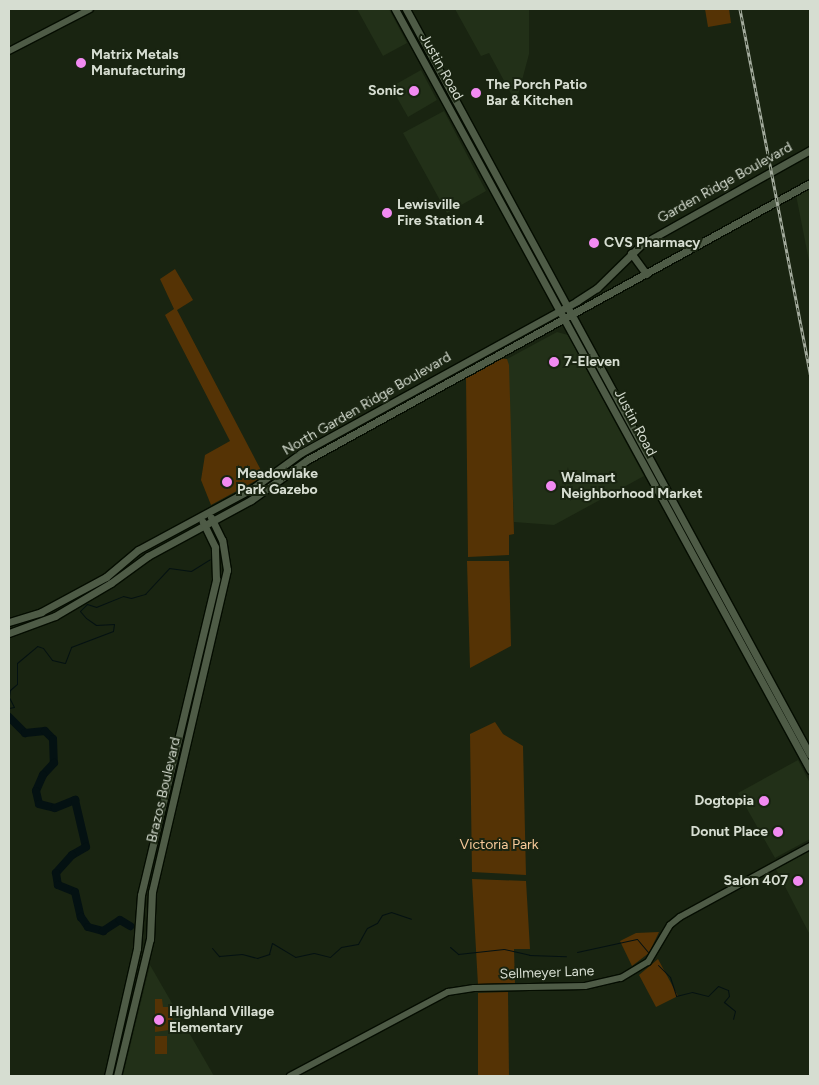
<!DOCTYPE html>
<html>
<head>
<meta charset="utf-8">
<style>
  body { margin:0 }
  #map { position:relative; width:819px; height:1085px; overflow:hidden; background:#192411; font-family:Figtree,sans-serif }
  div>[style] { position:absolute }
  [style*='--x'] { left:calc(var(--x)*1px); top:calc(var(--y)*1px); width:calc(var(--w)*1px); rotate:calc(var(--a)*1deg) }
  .built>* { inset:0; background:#223018 }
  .green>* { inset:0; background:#553305 }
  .stream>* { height:1px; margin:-0.5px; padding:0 0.5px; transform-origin:0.5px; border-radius:0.5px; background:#041112 }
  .river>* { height:8px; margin:-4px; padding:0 4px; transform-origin:4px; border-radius:4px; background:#041112 }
  .roads { filter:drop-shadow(1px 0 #050d01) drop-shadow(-1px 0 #050d01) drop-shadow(0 1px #050d01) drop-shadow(0 -1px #050d01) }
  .tertiary>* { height:6px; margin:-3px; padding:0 3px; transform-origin:3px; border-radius:3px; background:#4e5b46 }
  .secondary>* { height:7px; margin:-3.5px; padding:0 3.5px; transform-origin:3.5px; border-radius:3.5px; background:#4e5b46 }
  .rail>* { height:3px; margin-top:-1.5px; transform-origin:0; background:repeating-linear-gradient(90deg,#192411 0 4px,#a3ab9d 0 8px); box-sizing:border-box; border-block:1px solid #a3ab9d }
  .dots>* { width:14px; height:14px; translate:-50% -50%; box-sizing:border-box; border:2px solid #192411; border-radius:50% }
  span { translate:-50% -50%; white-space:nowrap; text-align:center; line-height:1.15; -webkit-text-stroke:4px #192411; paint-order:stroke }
  .poi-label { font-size:14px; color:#d6ddd1; font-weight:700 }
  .left { translate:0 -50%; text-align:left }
  .right { translate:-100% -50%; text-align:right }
  .street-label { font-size:14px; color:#d6ddd1 }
  .park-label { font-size:14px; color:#f7c999 }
  .frame { position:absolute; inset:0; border:10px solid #d6ddd1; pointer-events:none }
</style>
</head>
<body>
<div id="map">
  <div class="built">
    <div style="clip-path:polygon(357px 9px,389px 9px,407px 43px,383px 56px)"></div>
    <div style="clip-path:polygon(455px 9px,529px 9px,529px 54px,517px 99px,514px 99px,489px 53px,481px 56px)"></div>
    <div style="clip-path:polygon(421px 70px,437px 100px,408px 117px,391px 87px)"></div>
    <div style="clip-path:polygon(444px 111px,486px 191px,447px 213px,403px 133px)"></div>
    <div style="clip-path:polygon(810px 187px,810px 266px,796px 195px)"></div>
    <div style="clip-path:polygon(557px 332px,568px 335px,644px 476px,554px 525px,514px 522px,507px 359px)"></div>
    <div style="clip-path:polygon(798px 760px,810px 783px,810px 839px,775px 858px,738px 793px)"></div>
    <div style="clip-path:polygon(810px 851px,810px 935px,776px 869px)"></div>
    <div style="clip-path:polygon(150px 965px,214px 1076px,123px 1076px)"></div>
  </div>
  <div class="green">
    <div style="clip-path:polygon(705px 9px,729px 9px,731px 23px,708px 27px)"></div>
    <div style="clip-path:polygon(175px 269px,193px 300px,177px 310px,264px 476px,211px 505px,201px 480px,205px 455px,230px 441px,165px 315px,174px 309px,160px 279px)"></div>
    <div style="clip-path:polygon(498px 358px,507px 359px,509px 365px,514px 534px,509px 535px,509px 555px,468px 557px,466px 377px)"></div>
    <div style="clip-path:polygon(467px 561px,509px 561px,511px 646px,470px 668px)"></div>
    <div style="clip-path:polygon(495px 722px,503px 734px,523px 746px,526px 875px,472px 872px,470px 734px)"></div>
    <div style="clip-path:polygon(472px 879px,526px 881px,530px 949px,514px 949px,515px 985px,478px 985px)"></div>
    <div style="clip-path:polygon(659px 932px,649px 953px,632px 966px,620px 941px,636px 933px)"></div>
    <div style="clip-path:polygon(658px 959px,678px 996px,656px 1007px,639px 975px)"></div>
    <div style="clip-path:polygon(508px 992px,509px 1076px,478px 1076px,478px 993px)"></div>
    <div style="clip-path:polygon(155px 999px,162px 999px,163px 1007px,168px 1007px,176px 1029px,155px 1032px)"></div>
    <div style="clip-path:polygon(155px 1036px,167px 1036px,167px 1054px,155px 1054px)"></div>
  </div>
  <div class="stream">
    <div style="--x:9;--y:708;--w:5;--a:-11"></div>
    <div style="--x:14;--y:707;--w:11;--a:-117"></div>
    <div style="--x:9;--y:697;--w:7;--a:-82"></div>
    <div style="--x:10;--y:690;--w:9;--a:-41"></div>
    <div style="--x:17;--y:684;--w:21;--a:-90"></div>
    <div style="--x:17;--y:663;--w:26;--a:-40"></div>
    <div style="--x:37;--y:646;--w:6;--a:18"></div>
    <div style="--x:43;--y:648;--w:15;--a:53"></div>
    <div style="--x:52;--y:660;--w:13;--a:13"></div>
    <div style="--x:65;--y:663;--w:17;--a:-69"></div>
    <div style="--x:71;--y:647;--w:45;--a:-20.9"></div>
    <div style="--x:113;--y:631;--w:7;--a:-82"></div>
    <div style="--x:114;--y:624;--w:18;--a:177"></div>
    <div style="--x:96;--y:625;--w:12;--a:-145"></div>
    <div style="--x:86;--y:618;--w:9;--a:-131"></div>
    <div style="--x:80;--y:611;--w:10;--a:-45"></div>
    <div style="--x:87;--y:604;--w:9;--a:18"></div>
    <div style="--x:96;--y:607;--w:29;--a:-22"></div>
    <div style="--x:123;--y:596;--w:8;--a:14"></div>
    <div style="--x:131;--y:598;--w:15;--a:-16"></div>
    <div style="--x:145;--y:594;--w:35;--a:-47"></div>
    <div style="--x:169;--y:568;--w:22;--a:8"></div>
    <div style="--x:191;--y:571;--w:22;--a:-32"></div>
    <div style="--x:450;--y:947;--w:11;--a:41"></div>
    <div style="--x:458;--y:954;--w:46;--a:-6.2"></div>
    <div style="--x:504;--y:949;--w:26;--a:13"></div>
    <div style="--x:529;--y:955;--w:37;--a:2"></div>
    <div style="--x:212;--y:948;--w:11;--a:49"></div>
    <div style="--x:219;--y:956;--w:23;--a:-5"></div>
    <div style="--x:242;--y:954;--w:16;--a:15"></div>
    <div style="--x:257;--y:958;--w:13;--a:-18"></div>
    <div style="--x:269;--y:954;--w:11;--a:-75"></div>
    <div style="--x:272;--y:943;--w:27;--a:31"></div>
    <div style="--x:295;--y:957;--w:19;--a:-12"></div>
    <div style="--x:314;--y:953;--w:16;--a:14"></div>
    <div style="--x:330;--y:957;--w:15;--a:-42"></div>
    <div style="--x:341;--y:947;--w:17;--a:-10"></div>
    <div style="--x:358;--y:944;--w:18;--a:-61"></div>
    <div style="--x:367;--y:928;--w:11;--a:-27"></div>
    <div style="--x:377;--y:923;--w:9;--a:-58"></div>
    <div style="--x:382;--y:915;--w:9;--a:-18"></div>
    <div style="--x:391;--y:912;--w:21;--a:19"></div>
    <div style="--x:577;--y:952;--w:61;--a:-12.2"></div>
    <div style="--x:637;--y:939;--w:17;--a:50"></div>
    <div style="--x:658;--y:965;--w:17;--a:45"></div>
    <div style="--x:670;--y:977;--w:20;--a:72"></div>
    <div style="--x:676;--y:996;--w:16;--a:-14"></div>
    <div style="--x:692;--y:992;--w:16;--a:14"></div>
    <div style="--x:708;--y:996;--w:14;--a:-45"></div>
    <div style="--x:718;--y:986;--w:11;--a:22"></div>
    <div style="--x:728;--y:990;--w:6;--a:81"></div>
    <div style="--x:729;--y:996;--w:8;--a:130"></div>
    <div style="--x:724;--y:1002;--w:14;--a:39"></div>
    <div style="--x:735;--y:1011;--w:8;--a:104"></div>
  </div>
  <div class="river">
    <div style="--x:9;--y:717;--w:23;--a:45"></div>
    <div style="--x:25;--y:733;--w:20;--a:-6"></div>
    <div style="--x:45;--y:731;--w:11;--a:45"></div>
    <div style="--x:53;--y:739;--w:24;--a:88"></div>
    <div style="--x:54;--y:763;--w:16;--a:133"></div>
    <div style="--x:43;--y:775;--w:17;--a:114"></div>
    <div style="--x:36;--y:791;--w:13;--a:77"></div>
    <div style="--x:39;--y:804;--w:16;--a:14"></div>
    <div style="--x:55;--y:808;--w:22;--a:-22"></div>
    <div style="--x:75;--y:800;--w:48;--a:76.8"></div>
    <div style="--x:86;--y:847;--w:16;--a:150"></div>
    <div style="--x:72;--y:855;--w:24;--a:132"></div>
    <div style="--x:56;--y:873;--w:12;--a:81"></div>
    <div style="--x:58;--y:885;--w:18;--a:22"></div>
    <div style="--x:75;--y:892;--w:26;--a:77"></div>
    <div style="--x:81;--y:917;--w:12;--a:55"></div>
    <div style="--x:88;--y:927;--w:16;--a:15"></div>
    <div style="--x:103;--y:931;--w:20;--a:-33"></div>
    <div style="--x:120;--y:920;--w:12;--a:31"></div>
  </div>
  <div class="roads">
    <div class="tertiary">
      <div style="--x:9;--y:51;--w:91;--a:-27.4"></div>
      <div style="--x:290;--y:1076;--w:179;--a:-28"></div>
      <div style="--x:448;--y:992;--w:26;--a:-9"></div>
      <div style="--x:474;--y:988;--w:111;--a:-1"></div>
      <div style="--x:585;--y:986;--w:37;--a:-13"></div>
      <div style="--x:621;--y:978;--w:31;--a:-31"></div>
      <div style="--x:648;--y:962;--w:43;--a:-59.3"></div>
      <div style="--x:670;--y:925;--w:13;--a:-39"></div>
      <div style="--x:680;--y:917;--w:148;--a:-28.6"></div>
    </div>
    <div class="secondary">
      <div style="--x:395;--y:9;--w:867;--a:61.39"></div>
      <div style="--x:406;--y:9;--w:848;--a:61.56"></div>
      <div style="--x:631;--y:253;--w:26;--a:54"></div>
      <div style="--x:9;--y:622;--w:34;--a:-17"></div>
      <div style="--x:41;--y:612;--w:74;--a:-28.3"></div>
      <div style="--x:106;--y:577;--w:42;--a:-40.2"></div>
      <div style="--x:138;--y:550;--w:131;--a:-28.3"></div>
      <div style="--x:253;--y:488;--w:59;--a:-36.1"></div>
      <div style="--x:301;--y:453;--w:315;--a:-28.8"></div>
      <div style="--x:577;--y:301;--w:24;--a:-33"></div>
      <div style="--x:597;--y:288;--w:63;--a:-44.4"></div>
      <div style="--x:642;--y:244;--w:193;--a:-29.2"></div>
      <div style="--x:9;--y:633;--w:49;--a:-20.3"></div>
      <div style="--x:55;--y:616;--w:65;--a:-30.5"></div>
      <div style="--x:111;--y:583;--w:46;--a:-36.1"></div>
      <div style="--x:148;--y:556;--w:117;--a:-28.5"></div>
      <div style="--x:251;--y:500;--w:69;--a:-35.5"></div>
      <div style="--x:307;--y:460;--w:574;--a:-28.84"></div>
      <div style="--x:108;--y:1076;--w:131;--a:-77.2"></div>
      <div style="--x:137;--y:948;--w:53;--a:-85.7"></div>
      <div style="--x:141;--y:895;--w:325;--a:-76.6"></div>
      <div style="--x:216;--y:579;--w:32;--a:-92"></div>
      <div style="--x:215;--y:547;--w:28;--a:-116"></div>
      <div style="--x:117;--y:1076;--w:141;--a:-76.5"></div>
      <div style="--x:150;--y:939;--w:47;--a:-87.6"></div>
      <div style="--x:152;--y:892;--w:331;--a:-76.9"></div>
      <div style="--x:227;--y:570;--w:30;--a:-99"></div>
      <div style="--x:222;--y:540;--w:25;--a:-116"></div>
    </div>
  </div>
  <div class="rail">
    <div style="--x:740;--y:9;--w:372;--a:79.1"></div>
  </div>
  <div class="dots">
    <div style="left:81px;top:63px;background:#f28af2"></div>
    <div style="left:414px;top:91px;background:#f28af2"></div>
    <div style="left:476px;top:93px;background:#f28af2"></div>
    <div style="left:387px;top:213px;background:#f28af2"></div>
    <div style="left:594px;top:243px;background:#f28af2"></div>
    <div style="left:554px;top:362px;background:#f28af2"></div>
    <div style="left:227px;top:482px;background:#f28af2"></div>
    <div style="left:551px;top:486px;background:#f28af2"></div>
    <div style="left:764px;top:801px;background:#f28af2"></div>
    <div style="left:778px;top:832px;background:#f28af2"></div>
    <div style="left:798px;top:881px;background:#f28af2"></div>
    <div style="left:159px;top:1020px;background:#f28af2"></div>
  </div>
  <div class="poi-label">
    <span class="left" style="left:91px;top:63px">Matrix Metals<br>Manufacturing</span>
    <span class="left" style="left:486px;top:93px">The Porch Patio<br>Bar &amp; Kitchen</span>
    <span class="right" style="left:404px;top:91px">Sonic</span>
    <span class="left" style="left:397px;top:213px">Lewisville<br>Fire Station 4</span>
    <span class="left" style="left:604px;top:243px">CVS Pharmacy</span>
    <span class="left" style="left:564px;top:362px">7-Eleven</span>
    <span class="left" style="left:237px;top:482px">Meadowlake<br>Park Gazebo</span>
    <span class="left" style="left:561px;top:486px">Walmart<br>Neighborhood Market</span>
    <span class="right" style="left:754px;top:801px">Dogtopia</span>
    <span class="right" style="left:768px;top:832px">Donut Place</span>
    <span class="right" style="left:788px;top:881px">Salon 407</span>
    <span class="left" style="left:169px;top:1020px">Highland Village<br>Elementary</span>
  </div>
  <div class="street-label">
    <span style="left:441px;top:67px;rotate:61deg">Justin Road</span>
    <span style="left:725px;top:183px;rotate:-29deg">Garden Ridge Boulevard</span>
    <span style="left:367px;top:404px;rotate:-30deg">North Garden Ridge Boulevard</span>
    <span style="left:635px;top:423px;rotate:62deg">Justin Road</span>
    <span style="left:164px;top:790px;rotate:-77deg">Brazos Boulevard</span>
    <span style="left:547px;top:973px;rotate:-2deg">Sellmeyer Lane</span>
  </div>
  <div class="park-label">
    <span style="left:499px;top:845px">Victoria Park</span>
  </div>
  <div class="frame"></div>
</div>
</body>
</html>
